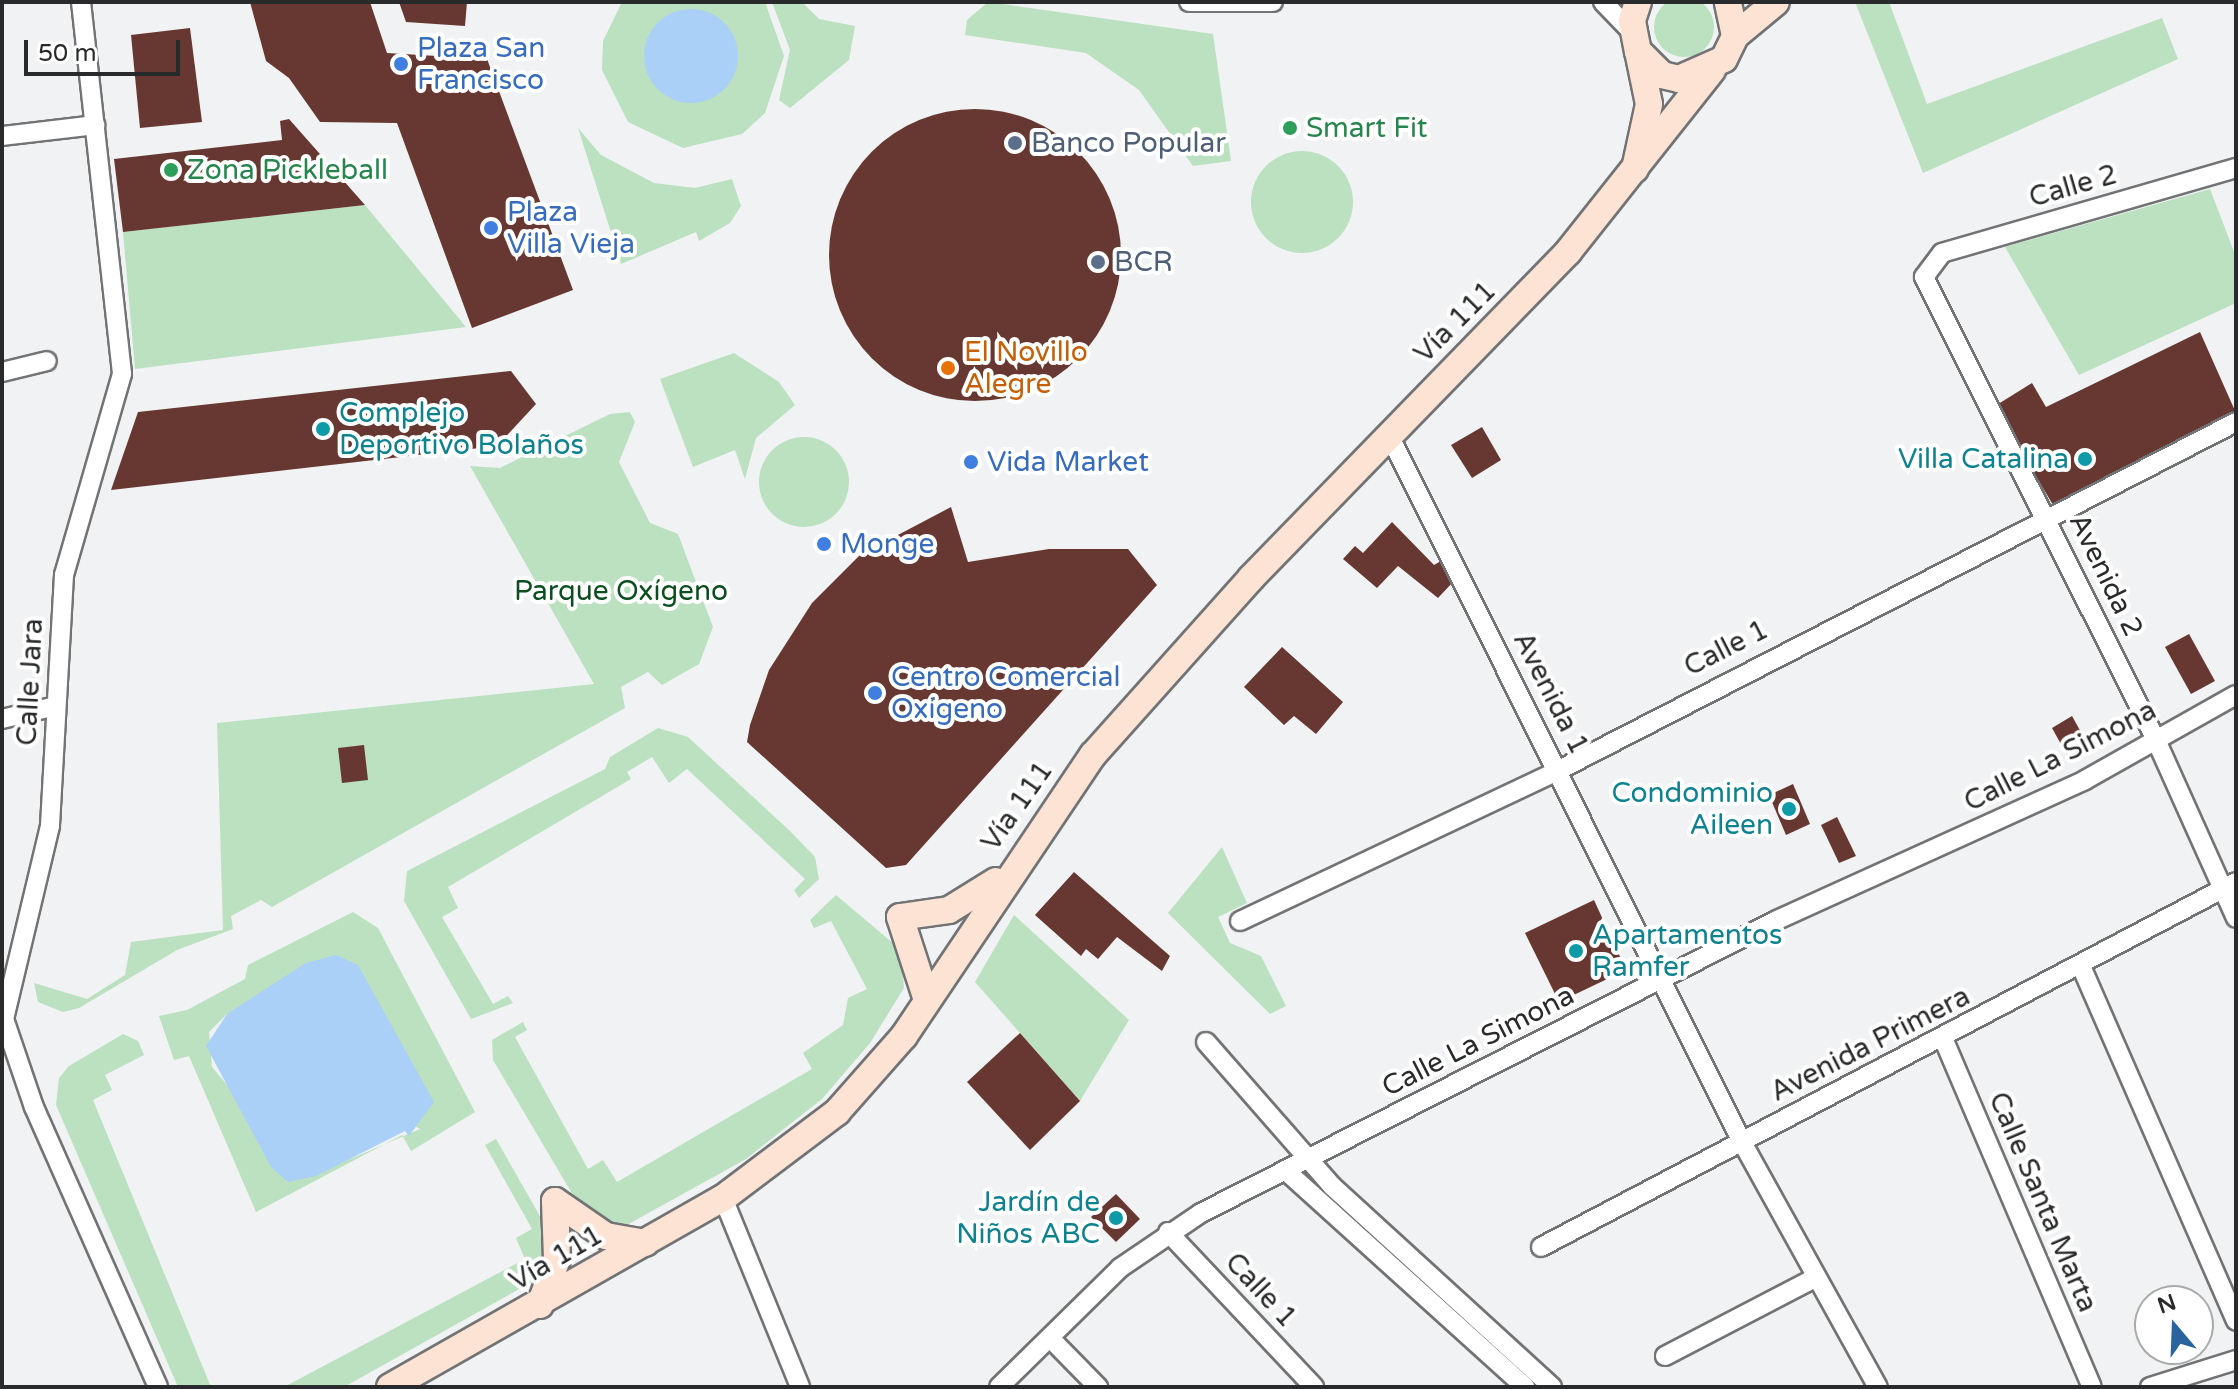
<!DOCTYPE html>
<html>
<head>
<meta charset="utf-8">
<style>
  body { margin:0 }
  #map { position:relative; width:2238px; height:1389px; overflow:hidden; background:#f0f2f4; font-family:"Varela Round",sans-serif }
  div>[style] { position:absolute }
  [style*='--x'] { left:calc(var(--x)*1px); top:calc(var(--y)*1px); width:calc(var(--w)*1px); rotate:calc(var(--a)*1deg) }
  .green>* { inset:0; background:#bbe1c0 }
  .round { border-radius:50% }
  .water>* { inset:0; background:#aad0f7 }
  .building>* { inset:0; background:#673831 }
  .roads { filter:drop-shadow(2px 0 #727375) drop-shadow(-2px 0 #727375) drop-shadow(0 2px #727375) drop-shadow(0 -2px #727375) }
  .street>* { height:18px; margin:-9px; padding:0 9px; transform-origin:9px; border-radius:9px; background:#fff }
  .secondary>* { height:26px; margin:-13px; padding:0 13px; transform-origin:13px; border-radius:13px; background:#fce3d4 }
  .dots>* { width:22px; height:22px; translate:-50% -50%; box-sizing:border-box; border:4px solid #fff; border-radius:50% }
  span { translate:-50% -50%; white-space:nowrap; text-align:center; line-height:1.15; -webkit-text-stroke:8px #fff; paint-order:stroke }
  .shop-label { font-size:28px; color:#366cbe }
  .left { translate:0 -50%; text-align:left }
  .leisure-label { font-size:28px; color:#27864d }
  .service-label { font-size:28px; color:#4e5e75 }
  .street-label { font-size:28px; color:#292a2b }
  .food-label { font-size:28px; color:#c56008 }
  .culture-label { font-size:28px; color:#0d838f }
  .right { translate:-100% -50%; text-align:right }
  .park-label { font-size:28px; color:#0c4e20 }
  .frame { position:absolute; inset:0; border:4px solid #292a2b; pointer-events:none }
  .north { position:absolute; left:2134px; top:1285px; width:80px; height:80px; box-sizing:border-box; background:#fff; border:2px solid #a9aaaa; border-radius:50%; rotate:341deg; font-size:22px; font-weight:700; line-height:32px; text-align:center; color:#292a2b }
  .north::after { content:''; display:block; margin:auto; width:28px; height:36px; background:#29659c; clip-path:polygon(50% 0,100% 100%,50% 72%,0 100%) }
  .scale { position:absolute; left:24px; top:40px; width:156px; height:36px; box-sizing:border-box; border:4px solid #292a2b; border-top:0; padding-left:10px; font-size:24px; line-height:28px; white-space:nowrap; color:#292a2b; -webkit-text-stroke:6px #fff; paint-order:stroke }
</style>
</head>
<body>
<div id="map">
  <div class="green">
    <div class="round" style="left:1654px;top:-3px;width:60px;height:60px"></div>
    <div style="clip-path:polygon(622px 2px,765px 2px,784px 56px,765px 113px,742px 134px,683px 148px,628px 122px,602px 70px,603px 41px)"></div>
    <div style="clip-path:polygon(772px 2px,802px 2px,819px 19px,855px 26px,849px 60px,790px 108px,779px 100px,790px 50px)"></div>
    <div style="clip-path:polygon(988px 2px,1213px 34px,1231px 161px,1193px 166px,1139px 90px,1086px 53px,965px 35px,967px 20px)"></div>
    <div style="clip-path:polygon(1855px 2px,1889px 2px,1927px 104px,2162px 18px,2178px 59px,1923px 173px)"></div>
    <div style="clip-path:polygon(578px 128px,601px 155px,654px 183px,695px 188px,732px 179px,741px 206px,730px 223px,699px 241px,696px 232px,621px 264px)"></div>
    <div class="round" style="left:1251px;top:151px;width:102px;height:102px"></div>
    <div style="clip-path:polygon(2210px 189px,2236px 257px,2236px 303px,2079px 375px,2005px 247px)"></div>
    <div style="clip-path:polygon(365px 205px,466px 327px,135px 369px,123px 232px)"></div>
    <div style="clip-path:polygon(734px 353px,779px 382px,795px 405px,756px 438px,745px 479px,735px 450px,693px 467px,660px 379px)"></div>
    <div style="clip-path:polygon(630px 412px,635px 422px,619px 462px,650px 523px,678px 534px,713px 627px,699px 664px,662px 685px,648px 672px,621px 687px,625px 708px,272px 907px,261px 900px,231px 916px,233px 929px,177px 950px,79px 1008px,63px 1012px,38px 1002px,34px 983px,87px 999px,125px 975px,131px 942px,223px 930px,217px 723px,594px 684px,470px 466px,500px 468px,610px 414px)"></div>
    <div class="round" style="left:759px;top:437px;width:90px;height:90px"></div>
    <div style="clip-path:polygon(658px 728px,688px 737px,789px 830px,815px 857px,819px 879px,799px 898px,794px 890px,805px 879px,687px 769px,669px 783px,652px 757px,627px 772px,631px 779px,448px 887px,458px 908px,442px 917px,493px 1004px,508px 996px,513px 1003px,471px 1019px,404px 901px,407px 871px,605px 769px,610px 757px)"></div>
    <div style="clip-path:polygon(1222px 847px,1247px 903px,1218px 917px,1230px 943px,1261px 956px,1286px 1006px,1270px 1014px,1168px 913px)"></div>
    <div style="clip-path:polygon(836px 895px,894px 944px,902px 966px,904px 988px,870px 1043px,822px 1099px,746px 1159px,625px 1226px,609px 1228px,580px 1207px,493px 1060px,492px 1040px,523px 1022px,527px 1030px,515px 1037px,588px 1169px,603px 1160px,617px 1182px,812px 1069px,803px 1053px,843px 1025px,848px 998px,867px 989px,831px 921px,814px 928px,810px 920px)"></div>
    <div style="clip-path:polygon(evenodd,353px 912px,378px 928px,475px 1112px,411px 1151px,402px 1135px,256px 1212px,189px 1056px,174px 1060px,159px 1016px,187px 1010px,245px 979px,248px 965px,353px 912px,227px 1014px,420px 1129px,306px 1178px,212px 1067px,209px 1032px,227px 1014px)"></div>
    <div style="clip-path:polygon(1014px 915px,1129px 1020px,1080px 1101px,975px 982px)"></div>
    <div style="clip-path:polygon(123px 1034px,138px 1041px,144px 1055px,105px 1075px,112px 1090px,93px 1100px,211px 1387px,178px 1387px,56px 1105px,59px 1078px,69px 1066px)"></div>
    <div style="clip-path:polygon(496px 1139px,549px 1232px,552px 1245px,539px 1278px,344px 1387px,284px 1387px,525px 1259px,516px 1238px,532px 1229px,485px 1145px)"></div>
  </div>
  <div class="water">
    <div class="round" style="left:644px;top:9px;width:94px;height:94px"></div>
    <div style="clip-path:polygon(336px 955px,358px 965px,434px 1102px,409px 1136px,405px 1131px,316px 1176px,288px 1182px,271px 1167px,206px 1046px,227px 1014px,306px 963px)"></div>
  </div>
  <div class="building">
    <div style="clip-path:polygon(250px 2px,370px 2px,387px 53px,487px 59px,573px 290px,472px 328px,397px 123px,320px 122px,289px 78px,266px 61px)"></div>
    <div style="clip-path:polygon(399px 2px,467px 2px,465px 26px,406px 22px)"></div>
    <div style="clip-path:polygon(190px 28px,202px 122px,140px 128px,131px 35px)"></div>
    <div class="round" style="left:829px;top:109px;width:292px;height:292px"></div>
    <div style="clip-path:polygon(289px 119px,365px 205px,123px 232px,114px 159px,282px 140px,280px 121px)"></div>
    <div style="clip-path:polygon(2200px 332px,2236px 413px,2053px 505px,1995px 406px,2032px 383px,2046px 407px)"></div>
    <div style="clip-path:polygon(511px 371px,536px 404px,497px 446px,111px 490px,138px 412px)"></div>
    <div style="clip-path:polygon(1482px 427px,1501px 460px,1472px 478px,1451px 445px)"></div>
    <div style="clip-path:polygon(951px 507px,968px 562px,1049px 549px,1128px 549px,1157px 585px,906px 865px,886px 868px,747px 742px,750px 725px,769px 670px,812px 603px,860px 555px)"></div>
    <div style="clip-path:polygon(1392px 522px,1434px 565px,1441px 561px,1453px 582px,1438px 598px,1398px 566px,1377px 588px,1343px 559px,1355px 546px,1363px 553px)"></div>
    <div style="clip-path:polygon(2189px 634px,2215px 681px,2191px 694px,2165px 647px)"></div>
    <div style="clip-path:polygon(1282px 647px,1343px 702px,1316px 734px,1294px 716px,1284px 725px,1244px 687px)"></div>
    <div style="clip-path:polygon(2072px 716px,2087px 743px,2067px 755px,2052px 728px)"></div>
    <div style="clip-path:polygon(364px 745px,368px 780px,342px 783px,338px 748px)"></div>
    <div style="clip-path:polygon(1793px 784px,1810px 824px,1786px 835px,1769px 795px)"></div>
    <div style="clip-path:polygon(1837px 817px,1856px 856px,1839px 863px,1821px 825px)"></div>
    <div style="clip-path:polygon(1074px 872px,1170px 956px,1162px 971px,1117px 937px,1098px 959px,1086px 949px,1081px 956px,1035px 915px)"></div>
    <div style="clip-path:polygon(1594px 900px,1626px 970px,1559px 1002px,1525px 933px)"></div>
    <div style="clip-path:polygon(1020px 1033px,1080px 1101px,1030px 1150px,967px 1082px)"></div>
    <div style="clip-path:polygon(1116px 1194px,1140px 1219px,1116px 1242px,1091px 1217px)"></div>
  </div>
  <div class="roads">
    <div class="street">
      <div style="--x:81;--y:2;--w:374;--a:83.7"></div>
      <div style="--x:122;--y:374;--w:209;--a:106.1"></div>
      <div style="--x:64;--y:575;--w:251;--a:93.2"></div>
      <div style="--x:50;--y:826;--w:198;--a:103.4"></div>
      <div style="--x:4;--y:1019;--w:93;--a:71.2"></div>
      <div style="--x:34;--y:1107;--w:306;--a:66.1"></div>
      <div style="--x:1189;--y:2;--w:84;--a:0"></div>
      <div style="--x:1603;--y:2;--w:42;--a:46"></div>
      <div style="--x:2;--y:136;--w:94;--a:-6.7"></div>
      <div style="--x:2236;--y:168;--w:306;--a:163.9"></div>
      <div style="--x:1942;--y:253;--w:30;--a:127"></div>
      <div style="--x:1924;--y:277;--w:518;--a:63.39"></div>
      <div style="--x:2156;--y:740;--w:195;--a:65.8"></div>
      <div style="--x:2;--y:372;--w:46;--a:-13.7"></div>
      <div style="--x:1389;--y:435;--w:790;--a:63.47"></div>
      <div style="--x:1742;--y:1142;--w:280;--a:61"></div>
      <div style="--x:2;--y:719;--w:51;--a:-13.5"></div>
      <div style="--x:1240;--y:921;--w:353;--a:-25.3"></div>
      <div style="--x:1559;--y:770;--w:761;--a:-27.2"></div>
      <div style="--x:2081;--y:966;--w:387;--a:66.4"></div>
      <div style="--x:1943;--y:1038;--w:379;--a:66.9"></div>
      <div style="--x:1206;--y:1042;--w:191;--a:48.8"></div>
      <div style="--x:1332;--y:1186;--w:298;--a:42.4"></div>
      <div style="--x:1285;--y:1170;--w:324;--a:42.1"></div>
      <div style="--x:723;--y:1198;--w:204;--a:67.8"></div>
      <div style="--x:1168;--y:1232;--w:213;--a:46.7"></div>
      <div style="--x:1541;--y:1247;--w:785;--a:-27.71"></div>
      <div style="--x:1050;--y:1338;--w:69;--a:45.6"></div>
      <div style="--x:1665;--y:1356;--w:169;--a:-27.5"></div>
      <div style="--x:999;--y:1387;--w:170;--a:-44.5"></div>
      <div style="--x:1120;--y:1268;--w:98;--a:-34.2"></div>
      <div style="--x:1201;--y:1213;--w:646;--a:-26.96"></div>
      <div style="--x:1777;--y:920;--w:338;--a:-24.4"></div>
      <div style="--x:2085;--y:780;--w:173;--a:-29.4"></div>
      <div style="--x:2150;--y:1387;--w:90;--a:-17.4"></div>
    </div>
    <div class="secondary">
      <div style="--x:1638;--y:2;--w:20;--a:108"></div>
      <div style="--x:1632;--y:21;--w:31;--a:79"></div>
      <div style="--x:1638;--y:51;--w:34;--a:45"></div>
      <div style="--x:1662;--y:75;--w:17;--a:13"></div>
      <div style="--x:1679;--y:79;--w:49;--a:-24"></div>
      <div style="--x:1724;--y:59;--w:25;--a:-64"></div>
      <div style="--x:1735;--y:36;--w:35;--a:-102"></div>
      <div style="--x:1735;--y:36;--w:53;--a:-39.7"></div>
      <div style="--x:1635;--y:169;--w:66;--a:-77.8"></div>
      <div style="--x:1649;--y:104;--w:54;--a:-101.7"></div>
      <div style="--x:900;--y:917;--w:49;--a:-8.1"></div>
      <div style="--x:949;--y:910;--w:55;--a:-31.7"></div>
      <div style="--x:900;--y:917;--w:87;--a:72"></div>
      <div style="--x:555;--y:1201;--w:62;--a:34.5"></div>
      <div style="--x:606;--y:1236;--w:40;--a:10"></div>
      <div style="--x:540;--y:1305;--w:49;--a:-69.7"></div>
      <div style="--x:557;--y:1259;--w:58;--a:-92"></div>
      <div style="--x:390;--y:1387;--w:383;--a:-29.6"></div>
      <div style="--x:723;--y:1198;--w:143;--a:-37"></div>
      <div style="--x:837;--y:1112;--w:101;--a:-48.6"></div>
      <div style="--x:904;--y:1036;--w:339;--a:-56.1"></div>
      <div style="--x:1093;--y:755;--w:237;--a:-48.2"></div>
      <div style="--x:1251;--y:578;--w:455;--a:-45.8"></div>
      <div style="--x:1568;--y:252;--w:232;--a:-51.6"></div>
    </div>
  </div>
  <div class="dots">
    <div style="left:401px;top:64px;background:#3f7fe0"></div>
    <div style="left:1290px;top:128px;background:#2e9e5b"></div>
    <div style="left:1015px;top:143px;background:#5c6f8a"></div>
    <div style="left:171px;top:170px;background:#2e9e5b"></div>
    <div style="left:491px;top:228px;background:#3f7fe0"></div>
    <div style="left:1098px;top:262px;background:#5c6f8a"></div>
    <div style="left:948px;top:368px;background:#e8710a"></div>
    <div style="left:323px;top:429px;background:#0f9aa8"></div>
    <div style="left:2085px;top:459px;background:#0f9aa8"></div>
    <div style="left:971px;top:462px;background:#3f7fe0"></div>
    <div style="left:824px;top:544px;background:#3f7fe0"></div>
    <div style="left:875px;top:693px;background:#3f7fe0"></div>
    <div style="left:1789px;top:809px;background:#0f9aa8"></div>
    <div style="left:1576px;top:951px;background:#0f9aa8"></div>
    <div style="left:1116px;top:1218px;background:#0f9aa8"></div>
  </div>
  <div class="shop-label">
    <span class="left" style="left:417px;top:64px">Plaza San<br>Francisco</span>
    <span class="left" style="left:507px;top:228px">Plaza<br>Villa Vieja</span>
    <span class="left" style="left:987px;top:462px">Vida Market</span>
    <span class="left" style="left:840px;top:544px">Monge</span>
    <span class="left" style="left:891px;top:693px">Centro Comercial<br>Oxígeno</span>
  </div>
  <div class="leisure-label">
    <span class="left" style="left:1306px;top:128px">Smart Fit</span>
    <span class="left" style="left:187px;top:170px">Zona Pickleball</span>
  </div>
  <div class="service-label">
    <span class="left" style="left:1031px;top:143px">Banco Popular</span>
    <span class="left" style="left:1114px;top:262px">BCR</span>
  </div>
  <div class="street-label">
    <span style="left:2073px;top:186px;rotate:-16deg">Calle 2</span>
    <span style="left:1455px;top:322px;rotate:-45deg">Vía 111</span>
    <span style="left:2106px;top:575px;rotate:64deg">Avenida 2</span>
    <span style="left:1726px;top:648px;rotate:-27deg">Calle 1</span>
    <span style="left:30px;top:682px;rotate:-87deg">Calle Jara</span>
    <span style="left:1551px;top:693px;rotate:63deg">Avenida 1</span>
    <span style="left:2060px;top:756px;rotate:-27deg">Calle La Simona</span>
    <span style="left:1017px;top:806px;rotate:-55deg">Vía 111</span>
    <span style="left:1478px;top:1041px;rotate:-27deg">Calle La Simona</span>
    <span style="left:1870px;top:1044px;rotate:-27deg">Avenida Primera</span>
    <span style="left:2043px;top:1202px;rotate:67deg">Calle Santa Marta</span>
    <span style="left:556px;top:1258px;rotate:-30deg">Vía 111</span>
    <span style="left:1261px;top:1290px;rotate:47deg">Calle 1</span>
  </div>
  <div class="food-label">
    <span class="left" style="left:964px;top:368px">El Novillo<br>Alegre</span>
  </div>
  <div class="culture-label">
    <span class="left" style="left:339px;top:429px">Complejo<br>Deportivo Bolaños</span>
    <span class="right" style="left:2069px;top:459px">Villa Catalina</span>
    <span class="right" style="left:1773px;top:809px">Condominio<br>Aileen</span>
    <span class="left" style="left:1592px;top:951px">Apartamentos<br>Ramfer</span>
    <span class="right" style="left:1100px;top:1218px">Jardín de<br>Niños ABC</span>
  </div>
  <div class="park-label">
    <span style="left:621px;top:591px">Parque Oxígeno</span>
  </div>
  <div class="frame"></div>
  <div class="north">N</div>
  <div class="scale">50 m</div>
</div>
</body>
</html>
